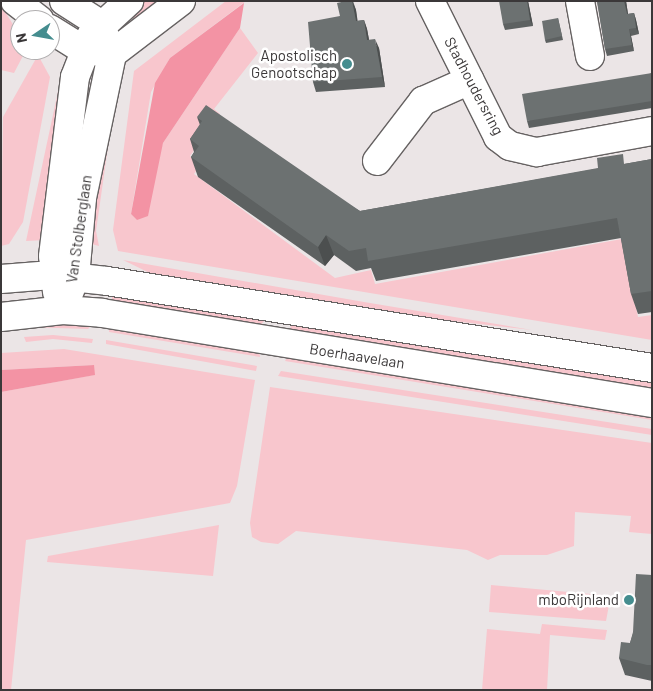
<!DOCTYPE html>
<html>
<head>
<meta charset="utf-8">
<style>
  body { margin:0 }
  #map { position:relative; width:653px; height:691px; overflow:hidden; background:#ebe5e6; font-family:Barlow,sans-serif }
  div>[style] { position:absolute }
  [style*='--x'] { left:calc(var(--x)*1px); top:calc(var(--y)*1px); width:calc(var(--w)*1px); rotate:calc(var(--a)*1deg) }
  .green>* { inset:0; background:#f8c6cd }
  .water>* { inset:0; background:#f393a4 }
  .roads { filter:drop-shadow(1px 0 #666262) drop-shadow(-1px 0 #666262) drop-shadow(0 1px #666262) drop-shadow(0 -1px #666262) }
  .minor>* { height:28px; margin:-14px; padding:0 14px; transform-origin:14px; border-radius:14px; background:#fff }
  .wall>* { inset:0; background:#5d6161 }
  .shaded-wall>* { inset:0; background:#4c4f4f }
  .building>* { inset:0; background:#6c7171 }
  .dots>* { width:14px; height:14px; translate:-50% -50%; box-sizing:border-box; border:2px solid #fff; border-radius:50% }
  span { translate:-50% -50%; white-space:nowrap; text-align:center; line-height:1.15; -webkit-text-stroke:5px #fff; paint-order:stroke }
  .poi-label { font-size:15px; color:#3b3839 }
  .right { translate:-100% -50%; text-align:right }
  .street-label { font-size:15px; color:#3b3839 }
  .frame { position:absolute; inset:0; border:2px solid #3b3839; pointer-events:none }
  .north { position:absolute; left:10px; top:10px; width:50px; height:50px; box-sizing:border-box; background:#fff; border:1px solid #b1afb0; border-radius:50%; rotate:258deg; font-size:14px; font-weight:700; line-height:20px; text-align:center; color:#3b3839 }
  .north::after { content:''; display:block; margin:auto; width:18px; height:22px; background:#458d8f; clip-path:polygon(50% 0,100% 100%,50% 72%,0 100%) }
</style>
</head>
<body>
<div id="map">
  <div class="green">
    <div style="clip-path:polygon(143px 1px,161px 1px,134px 20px,129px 12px)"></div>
    <div style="clip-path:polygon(226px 1px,246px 1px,170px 58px,151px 92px,131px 214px,137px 220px,163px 143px,240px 28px,258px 53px,214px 109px,220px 114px,190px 156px,200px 165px,194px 174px,335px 278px,371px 270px,375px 284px,622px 239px,638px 317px,652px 315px,652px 340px,118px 251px,113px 230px,134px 71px)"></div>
    <div style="clip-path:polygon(1px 5px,20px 36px,20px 50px,26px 50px,14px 73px,1px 70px)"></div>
    <div style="clip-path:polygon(38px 55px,50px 77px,23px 222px,9px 244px,1px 246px,3px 117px)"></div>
    <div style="clip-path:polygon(60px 82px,64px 84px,47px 184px,52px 199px,46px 240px,26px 241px)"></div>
    <div style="clip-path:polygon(116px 91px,96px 231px,99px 246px,84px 242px)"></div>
    <div style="clip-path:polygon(123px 260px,364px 302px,532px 330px,357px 310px,158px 277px)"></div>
    <div style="clip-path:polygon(113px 292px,265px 320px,258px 328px,111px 305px)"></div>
    <div style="clip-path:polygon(55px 317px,92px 325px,88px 329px,24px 327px)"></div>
    <div style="clip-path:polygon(294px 319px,652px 377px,652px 392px,288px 333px)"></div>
    <div style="clip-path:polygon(110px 321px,259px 350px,260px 357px,109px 332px)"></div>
    <div style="clip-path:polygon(53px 335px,93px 339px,92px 343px,53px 339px,26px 342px,24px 337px)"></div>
    <div style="clip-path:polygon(106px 340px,257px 366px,256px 371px,106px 344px)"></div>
    <div style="clip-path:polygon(64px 349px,255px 380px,237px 486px,230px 503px,26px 540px,11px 690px,1px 690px,1px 392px,94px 375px,93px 365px,1px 370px,1px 353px)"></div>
    <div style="clip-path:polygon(289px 355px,652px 414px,652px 420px,285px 361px)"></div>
    <div style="clip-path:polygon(281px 371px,652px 429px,652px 435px,278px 376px)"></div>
    <div style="clip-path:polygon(270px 387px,652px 443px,652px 534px,629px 532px,631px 516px,575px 512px,574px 546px,547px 555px,500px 555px,488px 560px,467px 550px,296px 531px,278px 544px,261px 542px,252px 537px,250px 523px)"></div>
    <div style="clip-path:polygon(219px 525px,213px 576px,47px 562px,48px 556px)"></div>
    <div style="clip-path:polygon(491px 585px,602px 595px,609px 605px,606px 621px,489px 612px)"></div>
    <div style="clip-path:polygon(542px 624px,607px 630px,605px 640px,550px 635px,547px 690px,482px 690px,487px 629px,540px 634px)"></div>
  </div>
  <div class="water">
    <div style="clip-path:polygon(244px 3px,240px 28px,163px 143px,148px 216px,137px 220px,131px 214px,155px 83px,170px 58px)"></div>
    <div style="clip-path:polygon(94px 365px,95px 375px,1px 392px,1px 370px)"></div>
  </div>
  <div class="roads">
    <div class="minor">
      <div style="--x:15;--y:1;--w:31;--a:38"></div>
      <div style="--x:64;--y:1;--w:43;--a:32.6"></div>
      <div style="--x:100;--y:24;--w:18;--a:68"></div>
      <div style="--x:430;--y:1;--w:152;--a:63.4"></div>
      <div style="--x:498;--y:137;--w:15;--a:37"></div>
      <div style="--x:510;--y:146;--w:28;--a:13"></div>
      <div style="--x:537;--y:152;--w:117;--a:-10.3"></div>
      <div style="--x:580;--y:1;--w:56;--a:79.7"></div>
      <div style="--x:50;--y:29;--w:39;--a:32"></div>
      <div style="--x:83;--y:50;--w:18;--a:6"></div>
      <div style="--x:377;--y:161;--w:76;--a:-52.5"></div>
      <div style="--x:423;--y:101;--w:51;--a:-24.1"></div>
      <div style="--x:1;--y:279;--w:51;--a:-4.5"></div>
      <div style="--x:52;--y:275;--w:55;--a:6.2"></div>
      <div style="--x:107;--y:281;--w:552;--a:9.07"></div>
      <div style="--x:57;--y:292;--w:36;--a:-96"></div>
      <div style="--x:53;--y:256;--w:180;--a:-83"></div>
      <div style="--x:75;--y:77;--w:44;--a:-68.7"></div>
      <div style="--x:91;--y:36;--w:52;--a:-42.6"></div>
      <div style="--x:69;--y:293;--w:17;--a:-69"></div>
      <div style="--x:75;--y:277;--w:79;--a:-84.9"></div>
      <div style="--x:82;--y:198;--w:147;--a:-78.2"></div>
      <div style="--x:112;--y:54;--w:87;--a:-37.5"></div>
      <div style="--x:1;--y:317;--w:62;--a:-6.4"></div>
      <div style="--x:63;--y:310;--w:39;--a:4"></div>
      <div style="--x:102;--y:313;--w:557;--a:9.29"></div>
    </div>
  </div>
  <div class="wall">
    <div style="clip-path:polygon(353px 1px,356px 10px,357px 21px,364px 20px,367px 29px,369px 40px,379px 48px,385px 87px,316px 92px,313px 82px,340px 16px)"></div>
    <div style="clip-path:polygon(528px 1px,533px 26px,505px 30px,503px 24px)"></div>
    <div style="clip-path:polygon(597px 1px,626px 1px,628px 14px,634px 13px,636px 20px,639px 34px,631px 36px,634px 51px,607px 56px,605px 49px)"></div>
    <div style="clip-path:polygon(558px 18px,563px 40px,546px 43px,545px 40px)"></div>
    <div style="clip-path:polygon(652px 73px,652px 108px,529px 128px,527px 121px)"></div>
    <div style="clip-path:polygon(197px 117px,360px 211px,652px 159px,652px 312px,638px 314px,631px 294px,621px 238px,376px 281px,371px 268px,356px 271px,334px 255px,325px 266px,198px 177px,191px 157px,194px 152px,190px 139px,200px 125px)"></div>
    <div style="clip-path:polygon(652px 575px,652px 681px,625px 675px,619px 658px,630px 643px)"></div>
  </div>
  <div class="shaded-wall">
    <div style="clip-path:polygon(352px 1px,356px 10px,359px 30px,356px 21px)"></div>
    <div style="clip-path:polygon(527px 1px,528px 1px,533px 26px,530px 20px)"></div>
    <div style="clip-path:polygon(624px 1px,626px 1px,629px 21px,627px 14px)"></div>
    <div style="clip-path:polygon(634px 13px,636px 20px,639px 34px,636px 28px)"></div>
    <div style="clip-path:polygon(364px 20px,367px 29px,371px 50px,367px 40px)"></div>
    <div style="clip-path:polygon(629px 29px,631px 36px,634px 51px,632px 45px)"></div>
    <div style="clip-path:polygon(375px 39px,379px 48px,385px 87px,382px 77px)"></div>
    <div style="clip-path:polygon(326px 235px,334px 255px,325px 266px,318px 247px)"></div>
  </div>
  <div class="building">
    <div style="clip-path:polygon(346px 1px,352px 1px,356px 21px,364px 20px,367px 40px,375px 39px,382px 77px,313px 82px,308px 22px,340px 16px,337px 3px)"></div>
    <div style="clip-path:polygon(499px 1px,527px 1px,530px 20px,503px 24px)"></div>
    <div style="clip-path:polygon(597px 1px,624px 1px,627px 14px,634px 13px,636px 28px,629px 29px,632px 45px,605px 49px)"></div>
    <div style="clip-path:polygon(558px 18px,562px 36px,545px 40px,542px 21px)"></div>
    <div style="clip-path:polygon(652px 73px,652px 101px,527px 121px,522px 94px)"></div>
    <div style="clip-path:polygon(206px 105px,360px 211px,598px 168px,597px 158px,623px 154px,624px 164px,652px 159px,652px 291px,631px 294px,617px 218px,368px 261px,366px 248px,349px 251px,326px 235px,318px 247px,191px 157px,199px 146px,190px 139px,202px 121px,197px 117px)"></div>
    <div style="clip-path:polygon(636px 574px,652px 575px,652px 665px,647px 665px,619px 658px,621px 642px,630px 643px,633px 632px)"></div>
  </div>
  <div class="dots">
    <div style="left:347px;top:64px;background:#458d8f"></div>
    <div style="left:629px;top:600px;background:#458d8f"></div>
  </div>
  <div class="poi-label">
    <span class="right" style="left:337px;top:64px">Apostolisch<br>Genootschap</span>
    <span class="right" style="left:619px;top:600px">mboRijnland</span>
  </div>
  <div class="street-label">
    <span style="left:474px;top:86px;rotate:62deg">Stadhoudersring</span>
    <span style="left:79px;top:229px;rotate:-82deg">Van Stolberglaan</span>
    <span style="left:357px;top:356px;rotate:9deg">Boerhaavelaan</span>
  </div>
  <div class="frame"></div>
  <div class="north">N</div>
</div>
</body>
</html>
